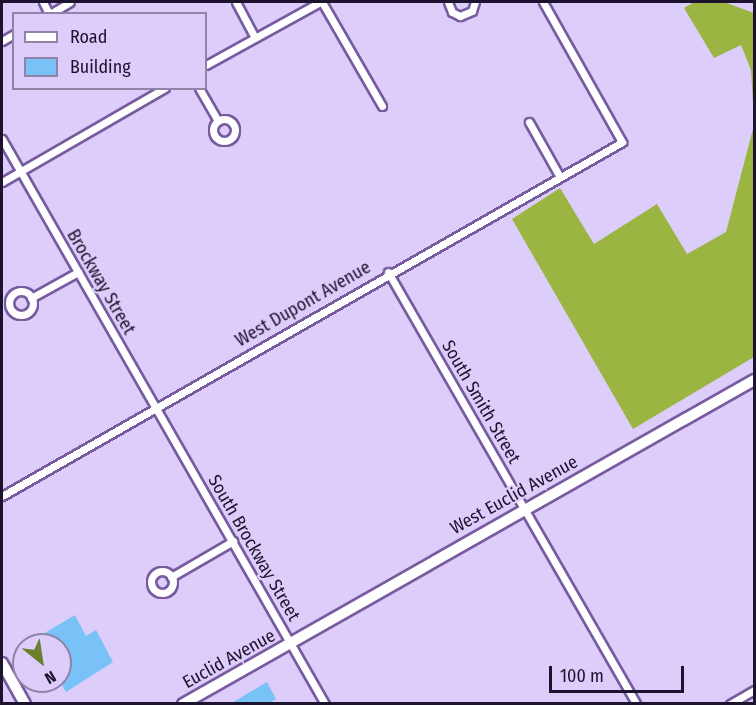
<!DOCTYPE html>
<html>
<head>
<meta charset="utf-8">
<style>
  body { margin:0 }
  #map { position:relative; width:756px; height:705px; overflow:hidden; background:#ddcdfa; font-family:"Fira Sans Condensed",sans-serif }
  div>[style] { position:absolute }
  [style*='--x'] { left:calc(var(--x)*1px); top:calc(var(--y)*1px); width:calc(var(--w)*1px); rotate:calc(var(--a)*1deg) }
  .forest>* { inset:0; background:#9ab541 }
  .building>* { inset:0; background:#78c2f8 }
  .roads { filter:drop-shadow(2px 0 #775b9f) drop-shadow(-2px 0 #775b9f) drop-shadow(0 2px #775b9f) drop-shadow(0 -2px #775b9f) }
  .minor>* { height:7px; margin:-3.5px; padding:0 3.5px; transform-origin:3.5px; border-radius:3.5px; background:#fff }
  .minor>.ring { margin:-3.5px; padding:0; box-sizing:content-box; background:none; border:7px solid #fff; border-radius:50% }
  .secondary>* { height:10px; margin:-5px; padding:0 5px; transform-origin:5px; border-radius:5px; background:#fff }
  span { translate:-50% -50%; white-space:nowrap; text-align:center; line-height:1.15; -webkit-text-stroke:4.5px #ddcdfa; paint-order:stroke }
  .street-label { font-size:18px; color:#1e132e }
  .frame { position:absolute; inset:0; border:3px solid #1e132e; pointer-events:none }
  .legend { position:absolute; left:12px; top:12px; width:195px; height:78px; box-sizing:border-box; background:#ddcdfa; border:2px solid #9183a8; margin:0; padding:8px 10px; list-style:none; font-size:18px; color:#1e132e }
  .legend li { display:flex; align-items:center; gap:12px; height:30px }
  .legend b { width:30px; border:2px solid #9183a8 }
  .north { position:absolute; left:12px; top:633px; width:60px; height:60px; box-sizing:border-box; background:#ddcdfa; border:2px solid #9183a8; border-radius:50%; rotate:150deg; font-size:16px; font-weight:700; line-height:24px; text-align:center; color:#1e132e }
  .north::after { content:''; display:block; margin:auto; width:21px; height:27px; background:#6b7f2f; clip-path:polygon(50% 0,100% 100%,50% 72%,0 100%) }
  .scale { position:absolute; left:549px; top:666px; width:135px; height:27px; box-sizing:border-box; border:3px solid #1e132e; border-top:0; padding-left:8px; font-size:18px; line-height:21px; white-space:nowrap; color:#1e132e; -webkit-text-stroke:4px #ddcdfa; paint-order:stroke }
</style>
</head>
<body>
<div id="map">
  <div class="forest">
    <div style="clip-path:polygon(694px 2px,724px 2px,754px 13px,754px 120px,751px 70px,741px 45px,714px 58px,684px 8px)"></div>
    <div style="clip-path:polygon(754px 125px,754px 357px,633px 429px,512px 219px,560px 188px,594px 244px,657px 204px,687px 254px,726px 232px)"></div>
  </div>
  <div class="building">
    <div style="clip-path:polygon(75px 615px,86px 636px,96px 630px,113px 662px,66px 692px,60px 681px,60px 645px,42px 645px,38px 637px)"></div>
    <div style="clip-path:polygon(267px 682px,276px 699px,268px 704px,230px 704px)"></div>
  </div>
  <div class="roads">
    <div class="minor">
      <div style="--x:43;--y:2;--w:13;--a:63"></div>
      <div style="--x:236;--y:2;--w:40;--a:62"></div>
      <div style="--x:322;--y:2;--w:120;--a:60"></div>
      <div style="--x:448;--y:2;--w:11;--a:68"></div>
      <div style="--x:452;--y:12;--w:9;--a:27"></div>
      <div style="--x:460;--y:16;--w:13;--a:-23"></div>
      <div style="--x:472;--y:11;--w:9;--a:-72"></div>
      <div style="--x:50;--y:14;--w:23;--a:-31"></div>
      <div style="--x:2;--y:41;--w:14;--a:-30"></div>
      <div style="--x:206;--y:65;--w:130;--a:-28.9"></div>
      <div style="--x:199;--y:88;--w:38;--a:60"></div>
      <div class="ring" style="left:213px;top:119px;width:15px;height:15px"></div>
      <div style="--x:529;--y:122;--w:63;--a:60.6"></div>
      <div style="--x:2;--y:139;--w:651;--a:60.24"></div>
      <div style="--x:2;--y:182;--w:188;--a:-30"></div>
      <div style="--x:388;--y:272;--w:498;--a:60.1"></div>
      <div class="ring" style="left:9px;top:291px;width:17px;height:17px"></div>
      <div style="--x:31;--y:298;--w:54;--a:-29"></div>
      <div style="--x:2;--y:496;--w:714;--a:-29.72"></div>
      <div style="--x:622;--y:142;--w:161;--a:-119.4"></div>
      <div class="ring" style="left:151px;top:571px;width:15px;height:15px"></div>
      <div style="--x:171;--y:577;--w:72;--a:-30.1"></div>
      <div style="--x:730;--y:704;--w:28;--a:-30"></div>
    </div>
    <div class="secondary">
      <div style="--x:2;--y:663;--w:47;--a:60.7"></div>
      <div style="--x:183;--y:704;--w:657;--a:-29.57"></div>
    </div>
  </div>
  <div class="street-label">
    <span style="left:101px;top:282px;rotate:60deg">Brockway Street</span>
    <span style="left:303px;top:304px;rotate:-30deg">West Dupont Avenue</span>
    <span style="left:481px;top:402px;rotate:60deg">South Smith Street</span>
    <span style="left:514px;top:495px;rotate:-29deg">West Euclid Avenue</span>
    <span style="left:254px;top:548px;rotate:60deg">South Brockway Street</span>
    <span style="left:229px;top:659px;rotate:-29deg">Euclid Avenue</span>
  </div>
  <div class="frame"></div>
  <ul class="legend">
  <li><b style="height:8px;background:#fff"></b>Road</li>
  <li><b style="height:16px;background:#78c2f8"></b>Building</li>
  </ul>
  <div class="north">N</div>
  <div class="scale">100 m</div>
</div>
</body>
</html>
